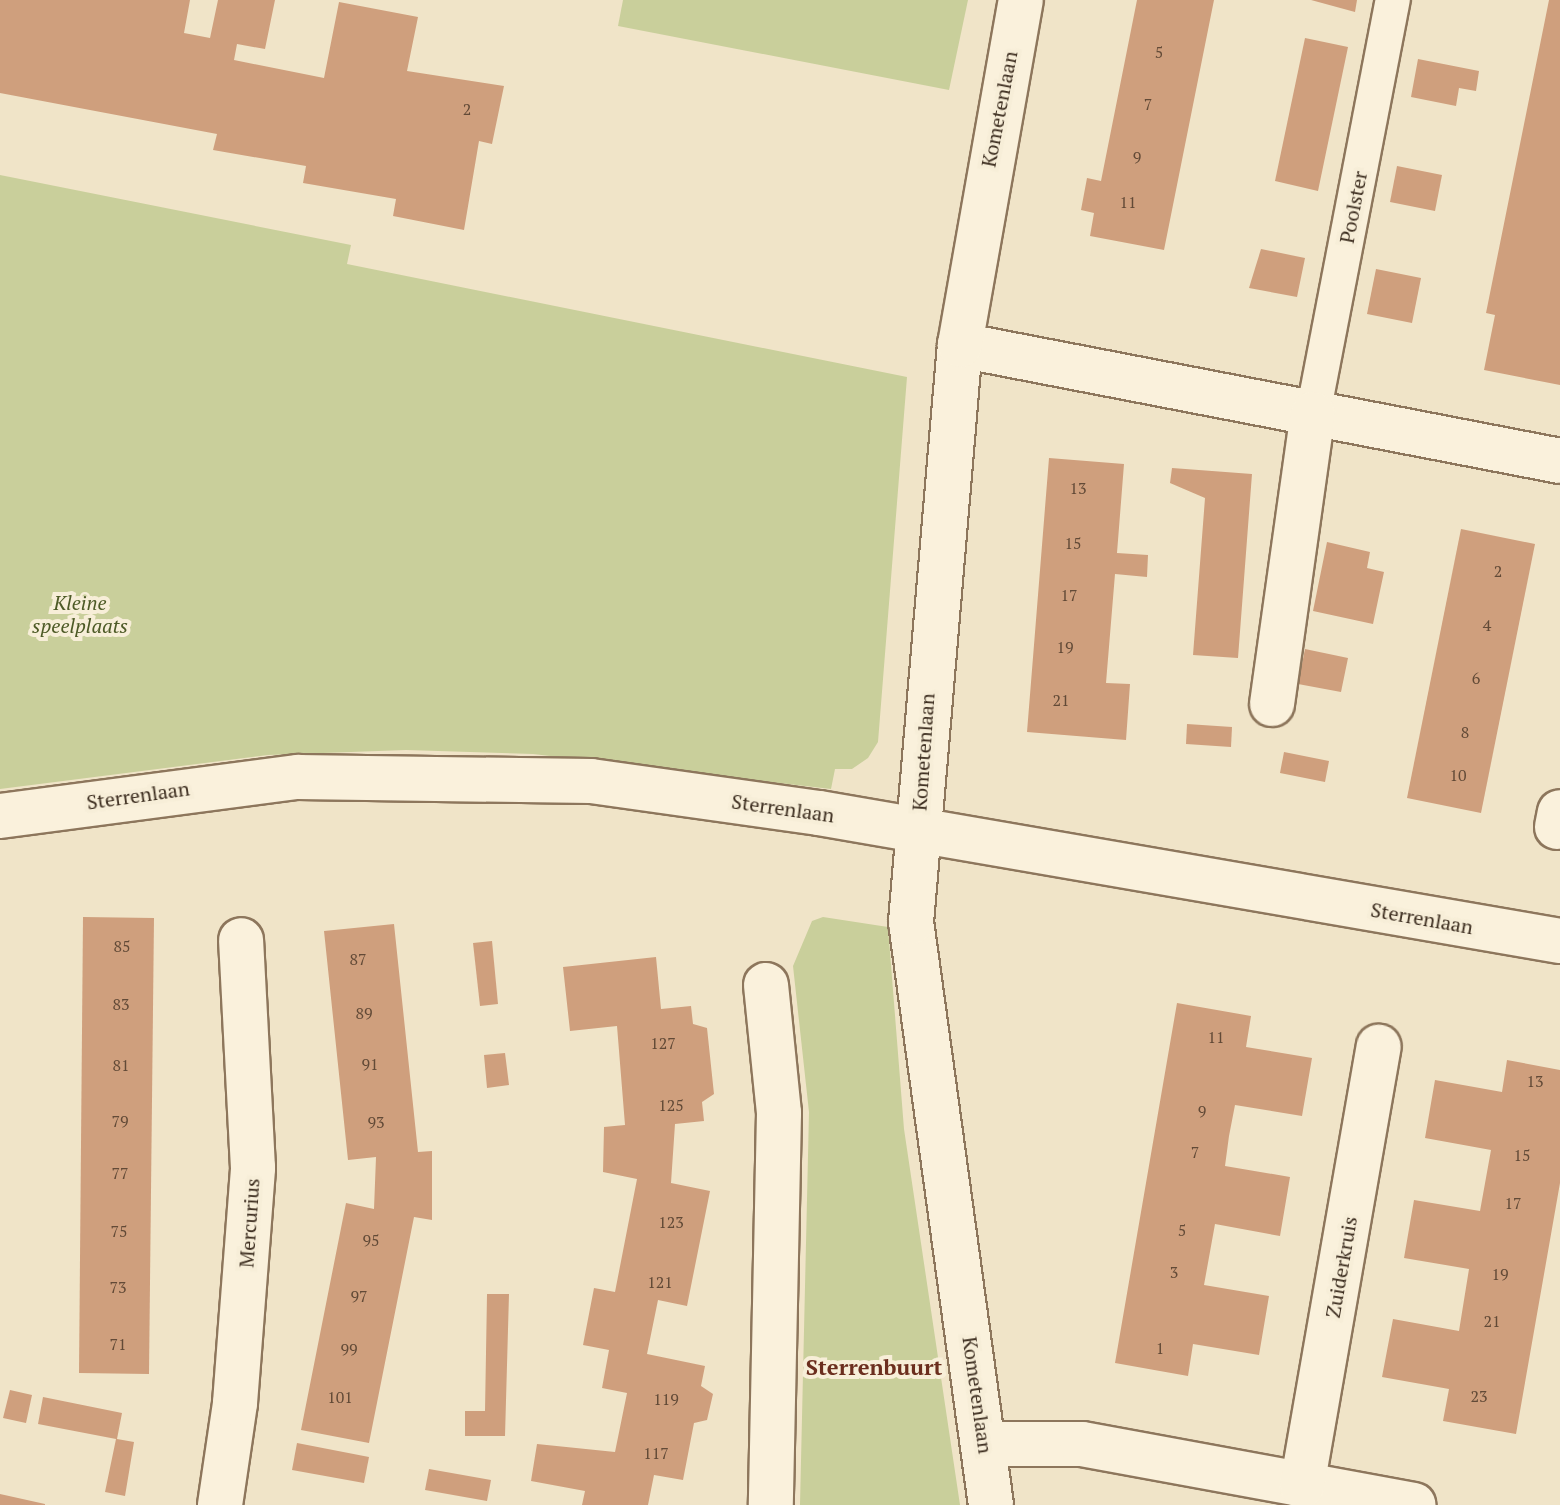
<!DOCTYPE html>
<html>
<head>
<meta charset="utf-8">
<style>
  body { margin:0 }
  #map { position:relative; width:1560px; height:1505px; overflow:hidden; background:#f0e4c8; font-family:"PT Serif",serif }
  div>[style] { position:absolute }
  [style*='--x'] { left:calc(var(--x)*1px); top:calc(var(--y)*1px); width:calc(var(--w)*1px); rotate:calc(var(--a)*1deg) }
  .green>* { inset:0; background:#c9cf9b }
  .building>* { inset:0; background:#cf9f7d }
  .roads { filter:drop-shadow(2px 0 #8d765c) drop-shadow(-2px 0 #8d765c) drop-shadow(0 2px #8d765c) drop-shadow(0 -2px #8d765c) }
  .lane>* { height:34px; margin:-17px; padding:0 17px; transform-origin:17px; border-radius:17px; background:#faf1dc }
  .street>* { height:44px; margin:-22px; padding:0 22px; transform-origin:22px; border-radius:22px; background:#faf1dc }
  span { translate:-50% -50%; white-space:nowrap; text-align:center; line-height:1.15; -webkit-text-stroke:8px #f7eed8; paint-order:stroke }
  .number-label { font-size:16px; color:#624a37 }
  .number-label span { -webkit-text-stroke-width:0 }
  .street-label { font-size:20px; color:#3d2e20 }
  .park-label { font-size:20px; color:#4d5a26; font-style:italic }
  .neighbourhood-label { font-size:22px; color:#6b2e1e; font-weight:700 }
</style>
</head>
<body>
<div id="map">
  <div class="green">
    <div style="clip-path:polygon(623px 0,968px 0,949px 90px,618px 26px)"></div>
    <div style="clip-path:polygon(0 175px,351px 245px,347px 264px,907px 377px,878px 742px,868px 758px,852px 769px,835px 769px,831px 789px,533px 754px,406px 750px,268px 755px,0 789px)"></div>
    <div style="clip-path:polygon(823px 917px,888px 927px,904px 1129px,960px 1505px,800px 1505px,809px 1112px,793px 966px,812px 921px)"></div>
  </div>
  <div class="building">
    <div style="clip-path:polygon(0 0,190px 0,184px 33px,210px 38px,218px 0,275px 0,265px 49px,237px 44px,234px 60px,324px 78px,339px 2px,418px 17px,407px 71px,504px 86px,492px 144px,479px 141px,464px 230px,393px 216px,396px 199px,303px 183px,306px 166px,213px 150px,217px 134px,0 93px)"></div>
    <div style="clip-path:polygon(1137px 0,1214px 0,1164px 250px,1090px 236px,1094px 213px,1081px 210px,1087px 178px,1101px 181px)"></div>
    <div style="clip-path:polygon(1311px 0,1357px 0,1355px 12px)"></div>
    <div style="clip-path:polygon(1549px 0,1560px 0,1560px 385px,1484px 370px,1495px 315px,1486px 313px)"></div>
    <div style="clip-path:polygon(1305px 38px,1348px 47px,1318px 191px,1275px 181px)"></div>
    <div style="clip-path:polygon(1418px 59px,1479px 71px,1476px 91px,1459px 88px,1456px 106px,1411px 97px)"></div>
    <div style="clip-path:polygon(1397px 166px,1442px 175px,1435px 211px,1390px 202px)"></div>
    <div style="clip-path:polygon(1261px 249px,1305px 258px,1297px 297px,1249px 288px)"></div>
    <div style="clip-path:polygon(1376px 269px,1421px 278px,1412px 323px,1367px 314px)"></div>
    <div style="clip-path:polygon(1049px 458px,1124px 464px,1117px 553px,1148px 555px,1147px 577px,1115px 574px,1106px 683px,1130px 684px,1126px 740px,1027px 732px)"></div>
    <div style="clip-path:polygon(1172px 468px,1252px 474px,1238px 658px,1193px 655px,1205px 498px,1170px 483px)"></div>
    <div style="clip-path:polygon(1461px 529px,1535px 544px,1481px 813px,1407px 798px)"></div>
    <div style="clip-path:polygon(1327px 542px,1370px 552px,1367px 568px,1384px 572px,1373px 624px,1313px 611px)"></div>
    <div style="clip-path:polygon(1305px 649px,1348px 658px,1341px 692px,1298px 684px)"></div>
    <div style="clip-path:polygon(1187px 724px,1232px 727px,1231px 747px,1186px 744px)"></div>
    <div style="clip-path:polygon(1284px 752px,1329px 761px,1325px 782px,1280px 773px)"></div>
    <div style="clip-path:polygon(83px 917px,154px 918px,149px 1374px,79px 1373px)"></div>
    <div style="clip-path:polygon(394px 924px,418px 1152px,432px 1151px,432px 1220px,414px 1217px,369px 1443px,301px 1430px,346px 1203px,374px 1209px,376px 1157px,348px 1160px,324px 931px)"></div>
    <div style="clip-path:polygon(492px 941px,498px 1004px,480px 1006px,473px 943px)"></div>
    <div style="clip-path:polygon(656px 957px,661px 1009px,691px 1006px,693px 1024px,707px 1028px,714px 1094px,702px 1102px,704px 1121px,675px 1124px,671px 1183px,710px 1191px,687px 1306px,658px 1300px,647px 1354px,705px 1366px,701px 1386px,713px 1394px,707px 1420px,694px 1423px,683px 1480px,654px 1475px,648px 1505px,582px 1505px,585px 1491px,531px 1481px,537px 1444px,615px 1452px,627px 1393px,602px 1388px,609px 1350px,583px 1345px,594px 1288px,615px 1292px,637px 1179px,603px 1172px,604px 1127px,625px 1125px,617px 1026px,570px 1031px,563px 967px)"></div>
    <div style="clip-path:polygon(1177px 1003px,1251px 1016px,1246px 1047px,1312px 1058px,1302px 1116px,1235px 1105px,1229px 1136px,1225px 1166px,1290px 1177px,1280px 1236px,1215px 1224px,1204px 1285px,1269px 1296px,1259px 1355px,1193px 1344px,1188px 1376px,1115px 1363px)"></div>
    <div style="clip-path:polygon(505px 1053px,509px 1085px,487px 1088px,484px 1055px)"></div>
    <div style="clip-path:polygon(1507px 1060px,1560px 1070px,1560px 1183px,1516px 1434px,1443px 1421px,1449px 1389px,1382px 1377px,1393px 1319px,1459px 1331px,1469px 1269px,1404px 1258px,1414px 1200px,1480px 1211px,1491px 1150px,1425px 1138px,1435px 1080px,1502px 1092px)"></div>
    <div style="clip-path:polygon(487px 1294px,509px 1294px,505px 1436px,465px 1436px,465px 1411px,485px 1411px)"></div>
    <div style="clip-path:polygon(10px 1390px,32px 1395px,26px 1423px,3px 1418px)"></div>
    <div style="clip-path:polygon(43px 1397px,122px 1413px,117px 1439px,134px 1442px,125px 1496px,105px 1492px,116px 1439px,38px 1424px)"></div>
    <div style="clip-path:polygon(297px 1443px,369px 1457px,364px 1483px,292px 1470px)"></div>
    <div style="clip-path:polygon(429px 1469px,491px 1480px,487px 1501px,425px 1490px)"></div>
    <div style="clip-path:polygon(0 1494px,45px 1504px,45px 1505px,0 1505px)"></div>
  </div>
  <div class="roads">
    <div class="lane">
      <div style="--x:1313;--y:414;--w:422;--a:-79.1"></div>
    </div>
    <div class="street">
      <div style="--x:960;--y:345;--w:611;--a:10.94"></div>
      <div style="--x:1272;--y:704;--w:293;--a:-82"></div>
      <div style="--x:0;--y:816;--w:301;--a:-7.5"></div>
      <div style="--x:298;--y:777;--w:293;--a:0.8"></div>
      <div style="--x:591;--y:781;--w:230;--a:8"></div>
      <div style="--x:819;--y:813;--w:752;--a:9.8"></div>
      <div style="--x:1557;--y:827;--w:15;--a:-79"></div>
      <div style="--x:766;--y:985;--w:129;--a:84.2"></div>
      <div style="--x:779;--y:1113;--w:392;--a:91.2"></div>
      <div style="--x:986;--y:1444;--w:96;--a:0"></div>
      <div style="--x:1082;--y:1444;--w:337;--a:10.4"></div>
      <div style="--x:1302;--y:1486;--w:446;--a:-80.1"></div>
      <div style="--x:220;--y:1505;--w:103;--a:-81.6"></div>
      <div style="--x:235;--y:1403;--w:236;--a:-85.6"></div>
      <div style="--x:253;--y:1168;--w:228;--a:-93"></div>
      <div style="--x:991;--y:1505;--w:588;--a:-97.81"></div>
      <div style="--x:911;--y:922;--w:579;--a:-85.15"></div>
      <div style="--x:960;--y:345;--w:350;--a:-80"></div>
    </div>
  </div>
  <div class="number-label">
    <span style="left:1159px;top:52px">5</span>
    <span style="left:1148px;top:104px">7</span>
    <span style="left:467px;top:109px">2</span>
    <span style="left:1137px;top:157px">9</span>
    <span style="left:1128px;top:202px">11</span>
    <span style="left:1078px;top:488px">13</span>
    <span style="left:1073px;top:543px">15</span>
    <span style="left:1498px;top:571px">2</span>
    <span style="left:1069px;top:595px">17</span>
    <span style="left:1487px;top:625px">4</span>
    <span style="left:1065px;top:647px">19</span>
    <span style="left:1476px;top:678px">6</span>
    <span style="left:1061px;top:700px">21</span>
    <span style="left:1465px;top:732px">8</span>
    <span style="left:1458px;top:775px">10</span>
    <span style="left:122px;top:946px">85</span>
    <span style="left:358px;top:959px">87</span>
    <span style="left:121px;top:1004px">83</span>
    <span style="left:364px;top:1013px">89</span>
    <span style="left:1216px;top:1037px">11</span>
    <span style="left:663px;top:1043px">127</span>
    <span style="left:370px;top:1064px">91</span>
    <span style="left:121px;top:1065px">81</span>
    <span style="left:1535px;top:1081px">13</span>
    <span style="left:671px;top:1105px">125</span>
    <span style="left:1202px;top:1111px">9</span>
    <span style="left:120px;top:1121px">79</span>
    <span style="left:376px;top:1122px">93</span>
    <span style="left:1195px;top:1152px">7</span>
    <span style="left:1522px;top:1155px">15</span>
    <span style="left:120px;top:1173px">77</span>
    <span style="left:1513px;top:1203px">17</span>
    <span style="left:671px;top:1222px">123</span>
    <span style="left:1182px;top:1230px">5</span>
    <span style="left:119px;top:1231px">75</span>
    <span style="left:371px;top:1240px">95</span>
    <span style="left:1174px;top:1272px">3</span>
    <span style="left:1500px;top:1274px">19</span>
    <span style="left:660px;top:1282px">121</span>
    <span style="left:118px;top:1287px">73</span>
    <span style="left:359px;top:1296px">97</span>
    <span style="left:1492px;top:1321px">21</span>
    <span style="left:118px;top:1344px">71</span>
    <span style="left:1160px;top:1348px">1</span>
    <span style="left:349px;top:1349px">99</span>
    <span style="left:1479px;top:1396px">23</span>
    <span style="left:340px;top:1397px">101</span>
    <span style="left:666px;top:1399px">119</span>
    <span style="left:656px;top:1453px">117</span>
  </div>
  <div class="street-label">
    <span style="left:999px;top:109px;rotate:-79deg">Kometenlaan</span>
    <span style="left:1353px;top:207px;rotate:-79deg">Poolster</span>
    <span style="left:923px;top:752px;rotate:-86deg">Kometenlaan</span>
    <span style="left:138px;top:795px;rotate:-8deg">Sterrenlaan</span>
    <span style="left:783px;top:808px;rotate:8deg">Sterrenlaan</span>
    <span style="left:1422px;top:918px;rotate:10deg">Sterrenlaan</span>
    <span style="left:249px;top:1223px;rotate:-86deg">Mercurius</span>
    <span style="left:1341px;top:1267px;rotate:-80deg">Zuiderkruis</span>
    <span style="left:978px;top:1395px;rotate:82deg">Kometenlaan</span>
  </div>
  <div class="park-label">
    <span style="left:80px;top:614px">Kleine<br>speelplaats</span>
  </div>
  <div class="neighbourhood-label">
    <span style="left:874px;top:1367px">Sterrenbuurt</span>
  </div>
</div>
</body>
</html>
